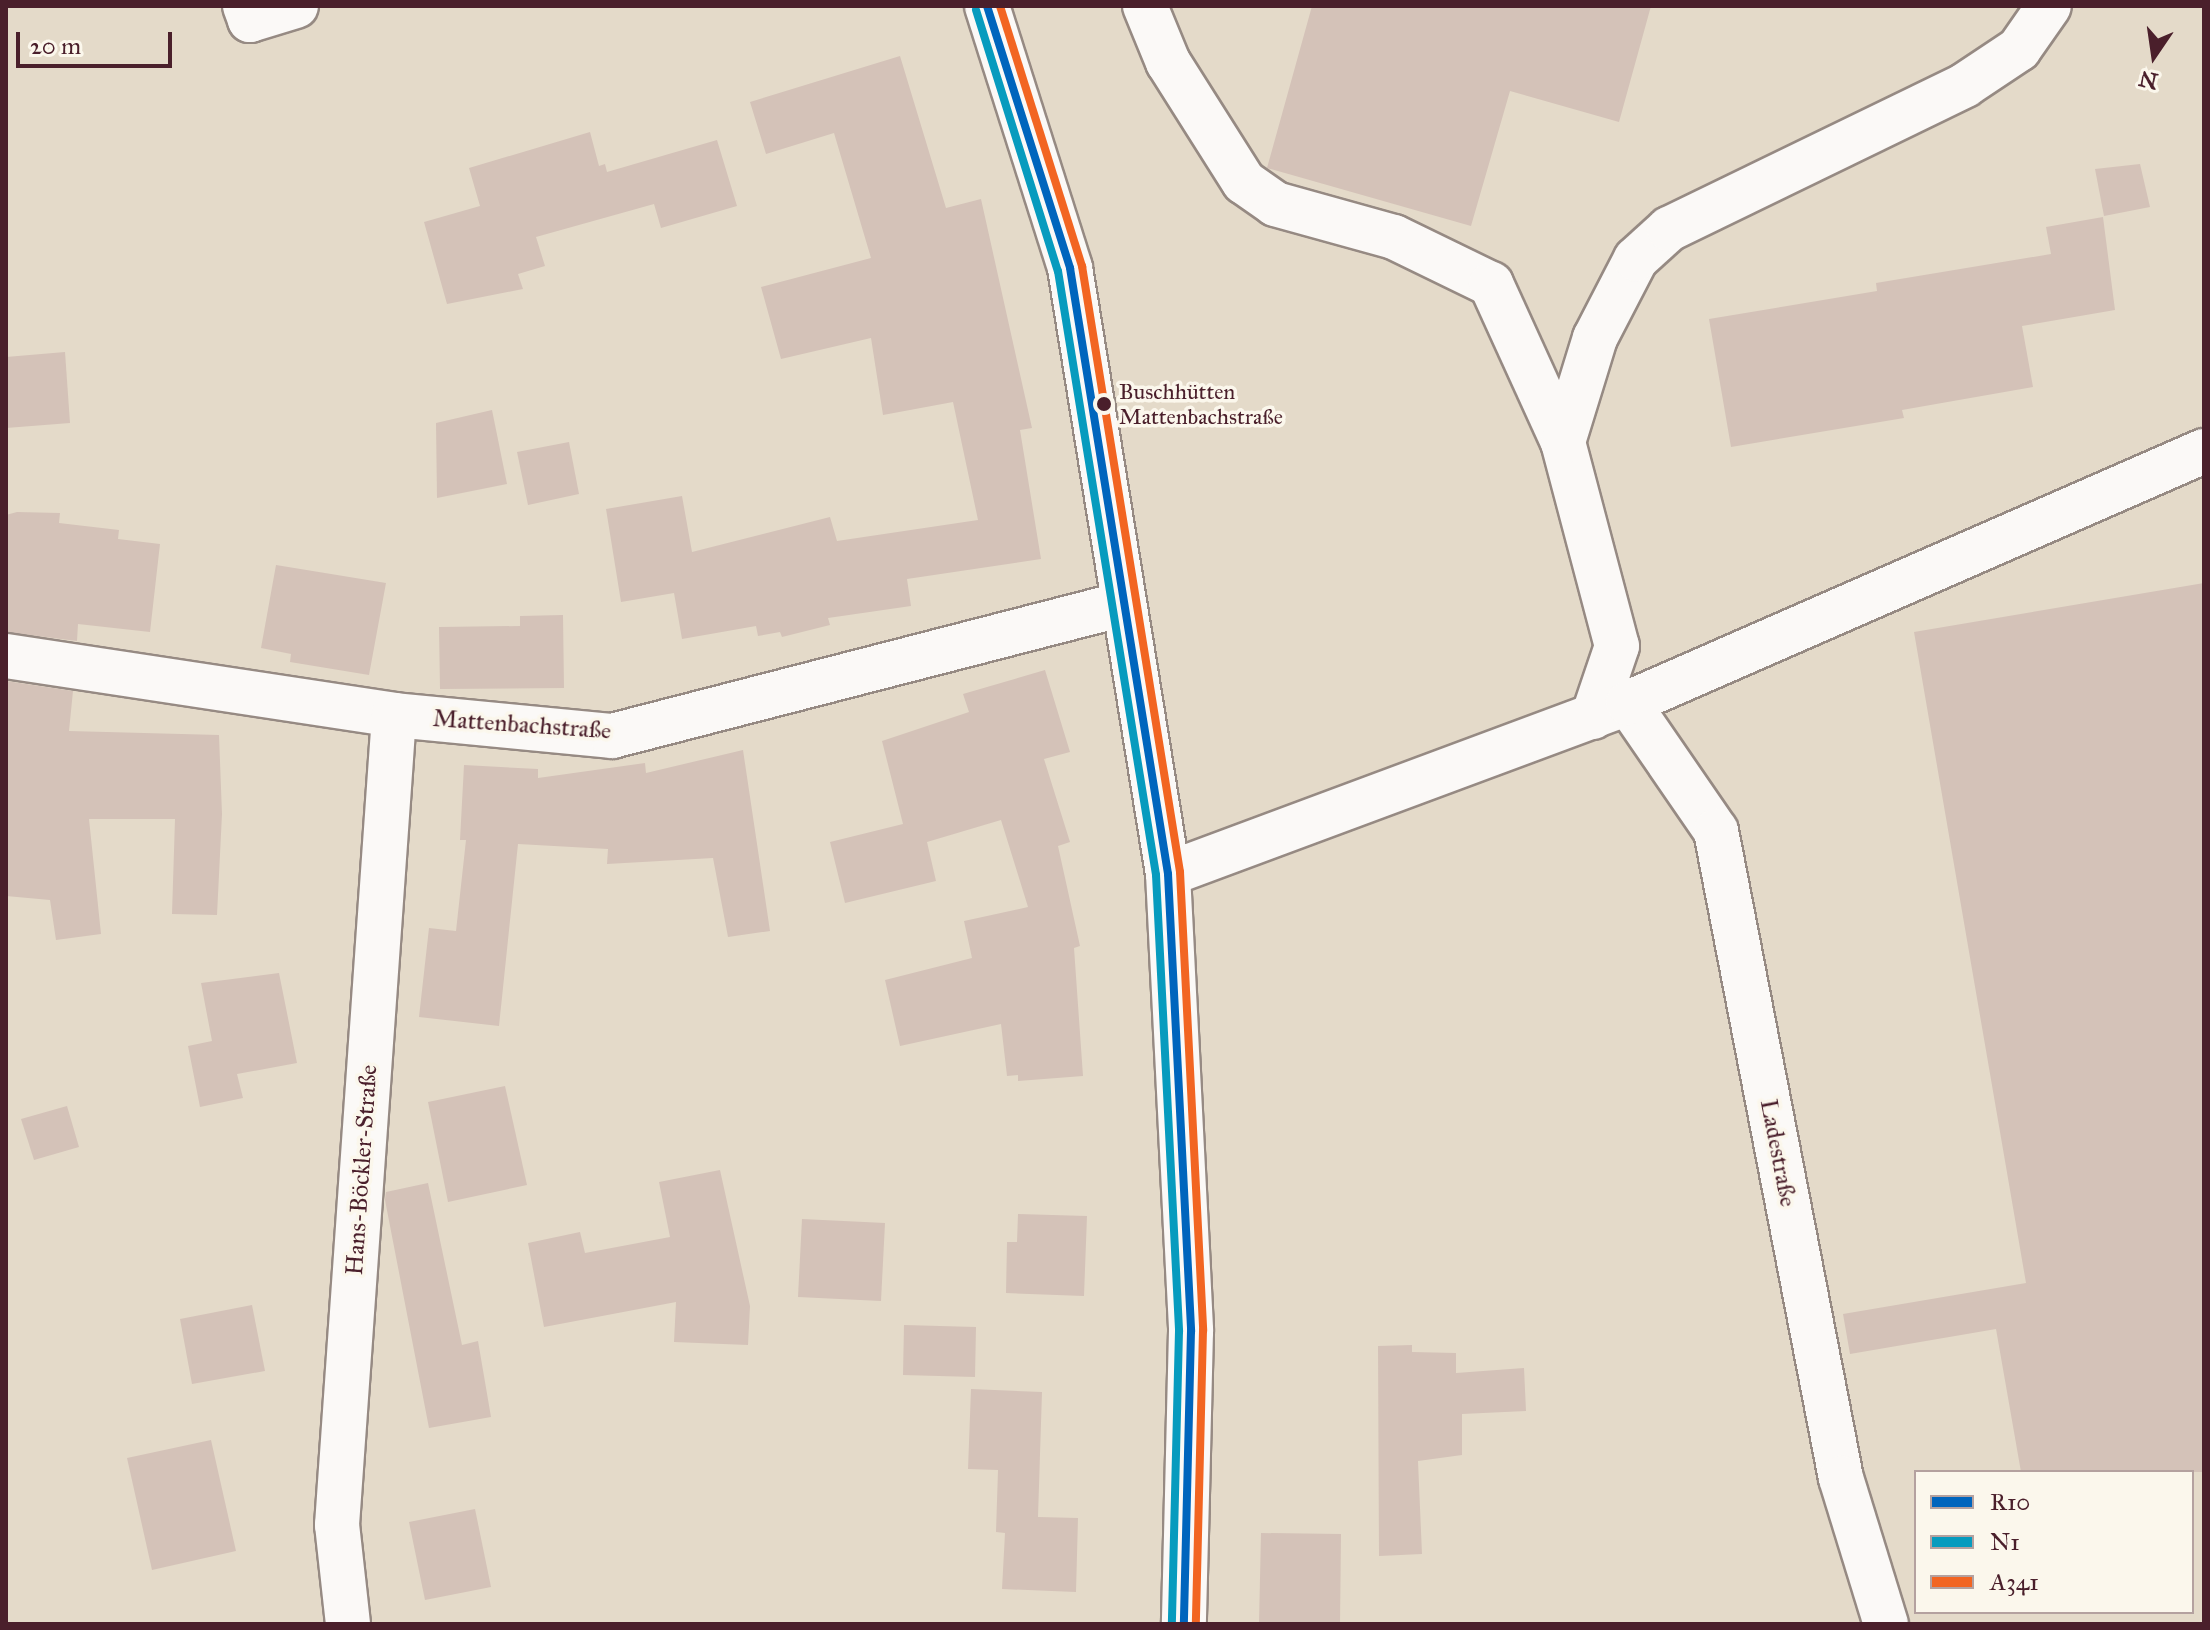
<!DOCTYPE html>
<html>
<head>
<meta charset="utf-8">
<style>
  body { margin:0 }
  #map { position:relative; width:2210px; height:1630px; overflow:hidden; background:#e4dac9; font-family:"IM FELL Great Primer",serif }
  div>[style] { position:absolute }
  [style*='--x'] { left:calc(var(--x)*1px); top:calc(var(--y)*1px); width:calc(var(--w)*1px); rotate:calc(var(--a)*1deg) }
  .building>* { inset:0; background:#d4c2b8 }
  .roads { filter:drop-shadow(2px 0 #968a83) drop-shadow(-2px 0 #968a83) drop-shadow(0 2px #968a83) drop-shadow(0 -2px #968a83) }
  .minor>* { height:44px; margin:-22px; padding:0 22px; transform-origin:22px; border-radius:22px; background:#fbf9f7 }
  .major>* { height:44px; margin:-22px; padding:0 22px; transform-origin:22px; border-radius:22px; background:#fbf9f7 }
  .bus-1>* { height:8px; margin:-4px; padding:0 4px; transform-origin:4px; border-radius:4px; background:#0065bd }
  .bus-2>* { height:8px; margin:-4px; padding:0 4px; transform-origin:4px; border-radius:4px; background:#079bbe }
  .bus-3>* { height:8px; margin:-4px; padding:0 4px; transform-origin:4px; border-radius:4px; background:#f26522 }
  .dots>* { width:22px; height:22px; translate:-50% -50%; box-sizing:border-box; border:4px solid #fbf7ec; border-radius:50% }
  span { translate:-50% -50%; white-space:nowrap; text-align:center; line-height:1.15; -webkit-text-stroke:7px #fbf7ec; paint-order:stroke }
  .bus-label { font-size:22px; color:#4a1f2b }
  .left { translate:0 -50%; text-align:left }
  .street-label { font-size:24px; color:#4a1f2b }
  .frame { position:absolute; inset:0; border:8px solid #4a1f2b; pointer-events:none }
  .legend { position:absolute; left:1914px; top:1470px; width:280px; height:144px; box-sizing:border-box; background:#fbf7ec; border:2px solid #b4a19f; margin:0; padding:10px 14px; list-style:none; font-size:24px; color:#4a1f2b }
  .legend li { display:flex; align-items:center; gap:16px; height:40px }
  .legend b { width:40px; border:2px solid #b4a19f }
  .north { position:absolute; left:2114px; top:16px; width:80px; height:80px; -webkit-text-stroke:6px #fbf7ec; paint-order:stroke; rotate:193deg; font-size:22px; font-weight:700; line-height:32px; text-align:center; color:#4a1f2b }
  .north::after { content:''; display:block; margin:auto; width:28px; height:36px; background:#4a1f2b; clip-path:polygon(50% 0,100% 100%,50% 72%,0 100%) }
  .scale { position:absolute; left:16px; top:32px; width:156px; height:36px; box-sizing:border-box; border:4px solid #4a1f2b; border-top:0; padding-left:10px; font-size:24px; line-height:28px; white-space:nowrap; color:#4a1f2b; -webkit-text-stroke:6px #fbf7ec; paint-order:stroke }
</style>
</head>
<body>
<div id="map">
  <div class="building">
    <div style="clip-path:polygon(1312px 6px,1651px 6px,1619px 122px,1510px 91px,1471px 226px,1267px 168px)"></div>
    <div style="clip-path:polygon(900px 56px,946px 208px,981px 199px,1032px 428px,1020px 430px,1041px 559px,907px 579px,911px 606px,828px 618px,830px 625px,782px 637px,780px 632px,758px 636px,756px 626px,682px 639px,674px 593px,621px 602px,606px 509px,682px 496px,692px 552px,830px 517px,837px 541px,978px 520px,953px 402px,883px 415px,871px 338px,781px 359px,761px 287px,871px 258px,834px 133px,766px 154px,750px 102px)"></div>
    <div style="clip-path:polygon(590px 132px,599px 166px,605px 164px,607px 172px,717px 140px,737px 206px,661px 228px,654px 204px,536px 237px,545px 266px,518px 274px,523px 289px,447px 304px,424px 222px,480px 206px,469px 168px)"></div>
    <div style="clip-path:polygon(2140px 164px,2150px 207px,2104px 216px,2095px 169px)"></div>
    <div style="clip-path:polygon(2103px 217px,2115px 310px,2022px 326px,2033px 387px,1902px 410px,1904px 418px,1731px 447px,1709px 319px,1877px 291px,1876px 283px,2051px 254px,2046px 227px)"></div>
    <div style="clip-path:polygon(65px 352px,70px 423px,6px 428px,6px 357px)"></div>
    <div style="clip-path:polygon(492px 410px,507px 484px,437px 498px,436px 423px)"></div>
    <div style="clip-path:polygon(569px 442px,579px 494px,528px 505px,517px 452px)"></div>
    <div style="clip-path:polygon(17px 512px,60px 513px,59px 523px,119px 530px,118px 539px,160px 544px,150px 632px,78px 624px,77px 641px,6px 632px,6px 515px)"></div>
    <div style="clip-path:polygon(276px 565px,386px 583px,369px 675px,290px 662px,291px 654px,261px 648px)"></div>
    <div style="clip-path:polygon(2204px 583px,2204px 1472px,2021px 1472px,1996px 1329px,1850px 1354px,1843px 1314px,2026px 1283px,1914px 632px)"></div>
    <div style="clip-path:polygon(563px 615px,564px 688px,440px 689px,439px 627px,520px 626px,520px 616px)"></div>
    <div style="clip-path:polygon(1045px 670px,1070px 752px,1044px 759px,1070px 842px,1058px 846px,1080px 946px,1074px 948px,1083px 1076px,1018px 1081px,1018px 1075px,1007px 1076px,1001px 1024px,900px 1046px,885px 980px,972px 958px,964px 921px,1028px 907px,1001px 820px,927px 842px,936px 881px,845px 903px,830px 842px,903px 824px,882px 741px,969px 712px,963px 694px)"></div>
    <div style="clip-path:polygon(6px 681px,73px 691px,69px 731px,219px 735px,222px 814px,217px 915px,172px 914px,175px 819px,89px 819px,101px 934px,56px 940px,50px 900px,6px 896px)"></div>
    <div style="clip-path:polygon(743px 750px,770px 931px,728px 937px,713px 858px,607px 864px,608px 849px,518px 844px,499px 1026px,419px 1017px,429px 928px,456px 931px,466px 840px,460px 840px,464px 765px,538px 769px,538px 778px,645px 763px,646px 773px)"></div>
    <div style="clip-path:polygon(279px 973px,297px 1063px,237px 1074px,243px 1098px,200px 1107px,188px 1046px,212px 1041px,201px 983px)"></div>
    <div style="clip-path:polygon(505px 1086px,527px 1185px,448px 1202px,428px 1102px)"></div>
    <div style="clip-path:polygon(67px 1106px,79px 1147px,34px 1160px,21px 1119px)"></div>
    <div style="clip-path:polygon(720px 1170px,750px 1306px,748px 1345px,674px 1342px,676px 1302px,544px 1327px,528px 1243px,580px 1232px,585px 1253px,670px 1237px,659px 1182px)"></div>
    <div style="clip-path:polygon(428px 1183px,462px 1345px,478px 1341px,491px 1417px,429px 1428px,385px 1200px,386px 1192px)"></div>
    <div style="clip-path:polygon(1018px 1214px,1087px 1216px,1084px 1296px,1006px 1293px,1007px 1242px,1017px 1242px)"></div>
    <div style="clip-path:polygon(802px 1219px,885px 1223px,881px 1301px,798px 1297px)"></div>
    <div style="clip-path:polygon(252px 1305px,265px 1371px,192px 1384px,180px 1319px)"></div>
    <div style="clip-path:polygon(904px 1325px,976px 1327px,975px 1377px,903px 1375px)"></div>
    <div style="clip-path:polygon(1412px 1345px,1412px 1352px,1456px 1353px,1456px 1373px,1524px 1368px,1526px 1411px,1462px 1414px,1462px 1455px,1418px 1461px,1422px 1554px,1379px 1556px,1378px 1346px)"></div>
    <div style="clip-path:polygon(971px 1389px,1042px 1392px,1038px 1517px,1078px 1518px,1076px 1592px,1002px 1589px,1005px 1533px,996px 1532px,998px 1470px,968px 1469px)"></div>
    <div style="clip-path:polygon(211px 1440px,236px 1551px,152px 1570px,127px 1458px)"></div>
    <div style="clip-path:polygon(475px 1509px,491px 1587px,425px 1600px,409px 1522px)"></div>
    <div style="clip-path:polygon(1261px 1533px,1341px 1534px,1340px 1624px,1259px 1624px)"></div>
  </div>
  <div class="roads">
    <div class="minor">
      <div style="--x:245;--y:6;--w:15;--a:70"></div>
      <div style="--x:250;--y:20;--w:48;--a:-16.9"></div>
      <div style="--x:1145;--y:6;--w:61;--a:67.7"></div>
      <div style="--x:1168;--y:62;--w:142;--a:57.7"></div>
      <div style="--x:1244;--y:182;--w:38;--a:35"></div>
      <div style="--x:1275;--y:204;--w:123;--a:15.5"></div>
      <div style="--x:1394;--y:237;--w:108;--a:25.9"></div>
      <div style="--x:1491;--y:284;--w:174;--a:65.5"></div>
      <div style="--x:1563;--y:442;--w:211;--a:75.2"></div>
      <div style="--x:1617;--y:646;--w:75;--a:108.7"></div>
      <div style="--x:1563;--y:442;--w:109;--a:-72.9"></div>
      <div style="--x:1595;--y:338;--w:89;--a:-62.6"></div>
      <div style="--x:1636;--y:259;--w:45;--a:-42.3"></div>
      <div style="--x:1669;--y:229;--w:329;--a:-25.9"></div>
      <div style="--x:1965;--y:85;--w:65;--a:-33.7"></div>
      <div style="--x:2019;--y:49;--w:52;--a:-55.1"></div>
      <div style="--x:6;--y:656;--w:392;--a:8.6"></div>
      <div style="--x:394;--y:715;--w:219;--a:5.5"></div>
      <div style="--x:612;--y:736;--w:528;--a:-14.48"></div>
      <div style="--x:1628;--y:703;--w:155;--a:55.5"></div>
      <div style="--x:1716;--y:831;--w:659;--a:79.07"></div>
      <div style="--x:1841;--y:1478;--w:153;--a:72.9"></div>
      <div style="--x:1168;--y:874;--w:491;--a:-20.4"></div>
      <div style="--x:1628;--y:703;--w:629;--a:-23.63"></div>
      <div style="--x:348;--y:1624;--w:100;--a:-96.3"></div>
      <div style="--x:337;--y:1525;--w:812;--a:-85.97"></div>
    </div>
    <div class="major">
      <div style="--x:987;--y:6;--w:275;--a:72.4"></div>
      <div style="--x:1070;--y:268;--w:614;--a:80.81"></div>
      <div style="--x:1168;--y:874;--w:458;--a:87.1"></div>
      <div style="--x:1191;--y:1331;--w:293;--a:91.4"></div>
    </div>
  </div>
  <div class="bus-1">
    <div style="--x:987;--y:6;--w:275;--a:72.4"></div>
    <div style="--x:1070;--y:268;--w:614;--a:80.81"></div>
    <div style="--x:1168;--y:874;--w:458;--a:87.1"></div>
    <div style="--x:1191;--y:1331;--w:293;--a:91.4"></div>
  </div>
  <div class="bus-2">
    <div style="--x:976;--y:10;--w:274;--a:72.6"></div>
    <div style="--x:1058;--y:271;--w:612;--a:80.78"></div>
    <div style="--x:1156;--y:875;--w:457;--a:87.1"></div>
    <div style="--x:1179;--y:1331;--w:293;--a:91.4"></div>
  </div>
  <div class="bus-3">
    <div style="--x:1000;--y:6;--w:273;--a:72.5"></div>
    <div style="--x:1082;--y:266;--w:614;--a:80.81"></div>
    <div style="--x:1180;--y:872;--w:459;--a:87.1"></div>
    <div style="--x:1203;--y:1330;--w:294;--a:91.4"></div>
  </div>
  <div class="dots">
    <div style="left:1104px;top:404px;background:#4a1f2b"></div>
  </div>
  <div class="bus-label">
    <span class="left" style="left:1119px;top:404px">Buschhütten<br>Mattenbachstraße</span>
  </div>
  <div class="street-label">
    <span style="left:522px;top:725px;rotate:4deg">Mattenbachstraße</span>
    <span style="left:1778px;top:1153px;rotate:79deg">Ladestraße</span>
    <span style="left:362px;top:1170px;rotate:-86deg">Hans-Böckler-Straße</span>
  </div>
  <div class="frame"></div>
  <ul class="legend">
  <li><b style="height:10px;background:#0065bd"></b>R10</li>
  <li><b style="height:10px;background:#079bbe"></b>N1</li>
  <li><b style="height:10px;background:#f26522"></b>A341</li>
  </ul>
  <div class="north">N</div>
  <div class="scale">20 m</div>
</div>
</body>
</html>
